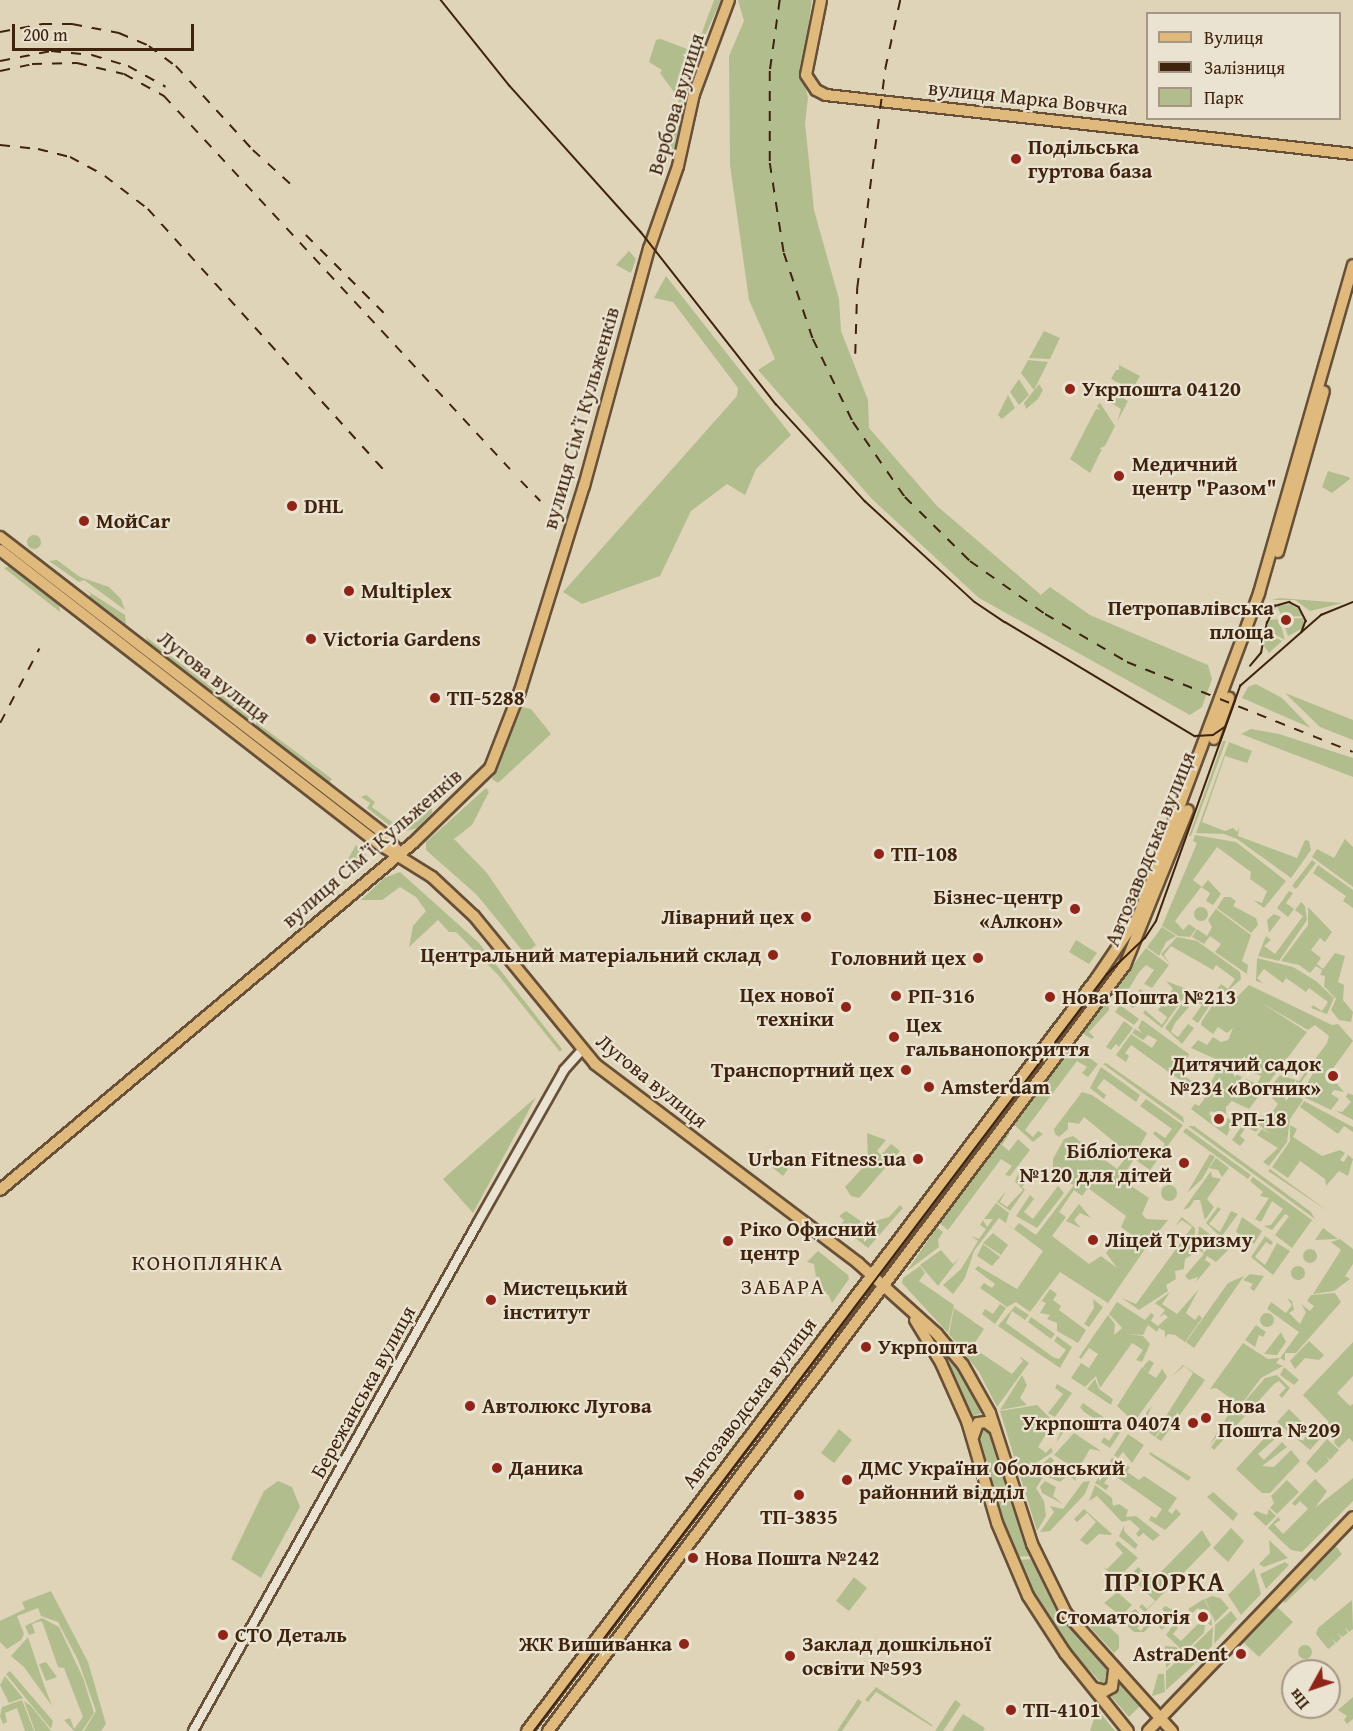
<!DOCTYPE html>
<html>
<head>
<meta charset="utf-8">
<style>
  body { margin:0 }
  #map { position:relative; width:1353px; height:1731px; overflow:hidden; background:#dfd4b8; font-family:"Gentium Book Plus",serif }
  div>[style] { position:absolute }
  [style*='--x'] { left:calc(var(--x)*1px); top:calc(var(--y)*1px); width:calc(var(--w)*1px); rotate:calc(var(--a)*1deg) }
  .green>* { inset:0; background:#b2bd8e }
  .round { border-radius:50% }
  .roads { filter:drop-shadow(2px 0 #674f38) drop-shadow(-2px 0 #674f38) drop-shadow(0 2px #674f38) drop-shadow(0 -2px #674f38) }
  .minor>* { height:8px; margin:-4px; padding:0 4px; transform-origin:4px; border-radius:4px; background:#eae3d1 }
  .major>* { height:10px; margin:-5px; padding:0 5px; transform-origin:5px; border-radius:5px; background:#e0ba7c }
  .tram>* { height:1.5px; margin:-0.75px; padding:0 0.75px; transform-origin:0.75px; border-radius:0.75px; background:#3f230d }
  .rail>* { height:1.5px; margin-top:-0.75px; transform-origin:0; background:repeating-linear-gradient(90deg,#3f230d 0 10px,transparent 0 20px) }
  .dots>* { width:16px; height:16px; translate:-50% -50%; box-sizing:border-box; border:3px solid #eae3d1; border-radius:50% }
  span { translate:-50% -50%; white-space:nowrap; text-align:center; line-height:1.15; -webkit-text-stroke:4.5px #eae3d1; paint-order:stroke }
  .street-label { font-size:21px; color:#3f230d }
  .poi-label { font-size:21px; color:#3f230d; font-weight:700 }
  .left { translate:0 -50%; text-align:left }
  .right { translate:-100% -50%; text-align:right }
  .neighbourhood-label { font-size:22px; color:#3f230d; letter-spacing:1.5px }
  .district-label { font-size:27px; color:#3f230d; font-weight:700; letter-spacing:1.5px }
  .legend { position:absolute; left:1146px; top:12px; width:195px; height:108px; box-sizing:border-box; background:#eae3d1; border:2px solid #a69683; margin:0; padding:8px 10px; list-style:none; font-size:18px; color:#3f230d }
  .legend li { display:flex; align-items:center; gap:12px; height:30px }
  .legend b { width:30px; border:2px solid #a69683 }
  .north { position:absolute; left:1281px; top:1659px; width:60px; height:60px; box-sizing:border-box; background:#eae3d1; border:2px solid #a69683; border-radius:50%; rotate:230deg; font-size:16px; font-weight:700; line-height:24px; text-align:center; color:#3f230d }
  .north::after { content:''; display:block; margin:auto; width:21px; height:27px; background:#8f2418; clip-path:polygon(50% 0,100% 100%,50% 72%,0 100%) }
  .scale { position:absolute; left:12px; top:24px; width:182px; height:27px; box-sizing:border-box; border:3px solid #3f230d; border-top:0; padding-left:8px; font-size:18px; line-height:21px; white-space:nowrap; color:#3f230d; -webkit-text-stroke:4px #eae3d1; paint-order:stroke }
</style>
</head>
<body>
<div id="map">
  <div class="green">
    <div style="clip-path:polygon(714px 0,721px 0,700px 47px,697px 46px)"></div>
    <div style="clip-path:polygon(738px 0,812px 0,802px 73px,808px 98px,805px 123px,814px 210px,839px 299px,841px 331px,868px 400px,869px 428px,937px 506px,1041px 595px,1050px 587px,1090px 615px,1208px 665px,1212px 679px,1202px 707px,1190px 715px,979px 598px,872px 499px,758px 370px,775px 359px,749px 300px,730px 165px,729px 56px,744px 21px)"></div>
    <div style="clip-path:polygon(661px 39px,700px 54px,672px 157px,663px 158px,679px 99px,660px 73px,662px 70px,649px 62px,656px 40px)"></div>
    <div style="clip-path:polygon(629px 251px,636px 259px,631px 273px,616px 265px)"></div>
    <div style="clip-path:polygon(666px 276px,791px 435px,756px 469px,745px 495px,727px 484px,691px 511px,660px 576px,582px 604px,563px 592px,737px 396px,738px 388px,673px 302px,654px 298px)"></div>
    <div style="clip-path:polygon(1044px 331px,1060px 338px,1050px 359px,1029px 358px)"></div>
    <div style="clip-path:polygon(1028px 360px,1048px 362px,1034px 390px,1021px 373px)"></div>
    <div style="clip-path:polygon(1119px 365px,1140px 376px,1132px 390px,1111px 379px,1116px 370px,1119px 370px)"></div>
    <div style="clip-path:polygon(1019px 379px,1029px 395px,1019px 405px,1010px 392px)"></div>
    <div style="clip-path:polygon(1039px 384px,1043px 390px,1038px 399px,1026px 409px,1024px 403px)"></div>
    <div style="clip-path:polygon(1110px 390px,1128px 401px,1117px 422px,1121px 409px,1105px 399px)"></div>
    <div style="clip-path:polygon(1008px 395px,1015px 408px,1002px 419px,998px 415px)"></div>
    <div style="clip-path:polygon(1100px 403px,1115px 426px,1105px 446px,1099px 449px,1102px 449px,1090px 473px,1070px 459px,1096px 409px,1100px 410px,1097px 406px)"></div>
    <div style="clip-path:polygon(1328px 471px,1349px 477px,1350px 479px,1332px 493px,1322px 487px)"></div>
    <div class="round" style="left:27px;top:535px;width:14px;height:14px"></div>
    <div style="clip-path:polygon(57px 560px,80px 577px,109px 587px,121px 599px,125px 610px,84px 580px,79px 582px,49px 561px)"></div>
    <div style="clip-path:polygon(10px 566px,59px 604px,60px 612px,4px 568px)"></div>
    <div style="clip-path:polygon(83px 588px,125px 615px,126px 624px,89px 597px,91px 594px)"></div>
    <div style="clip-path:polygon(1279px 598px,1343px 603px,1310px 611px,1295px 600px,1272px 600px)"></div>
    <div style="clip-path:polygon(1290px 604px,1301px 610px,1304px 616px,1282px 617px,1277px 606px)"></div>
    <div style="clip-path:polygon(1304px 618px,1303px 628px,1288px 636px,1282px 619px)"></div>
    <div style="clip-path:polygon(1279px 619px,1285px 640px,1267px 630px,1269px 620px)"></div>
    <div style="clip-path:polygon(1267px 633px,1282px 641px,1269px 653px,1264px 646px)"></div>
    <div style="clip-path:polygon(146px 637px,250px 717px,246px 719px,148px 644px)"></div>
    <div style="clip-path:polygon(1256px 684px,1282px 698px,1311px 728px,1242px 698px,1248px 687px)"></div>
    <div style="clip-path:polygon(1285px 693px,1353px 720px,1353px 740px,1320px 727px)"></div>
    <div style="clip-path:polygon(522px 707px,531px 709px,551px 734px,498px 783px,492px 779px)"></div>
    <div style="clip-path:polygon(256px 722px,332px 779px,329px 783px,256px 726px)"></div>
    <div style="clip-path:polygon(1251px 729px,1279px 734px,1353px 758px,1353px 777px,1241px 734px)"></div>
    <div style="clip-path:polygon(1223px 741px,1226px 741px,1191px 836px,1189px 836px)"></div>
    <div style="clip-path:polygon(1229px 742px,1252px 751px,1247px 763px,1225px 756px,1202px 822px,1225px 831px,1233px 828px,1237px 832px,1239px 827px,1238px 836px,1297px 858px,1305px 840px,1309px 841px,1311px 850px,1291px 878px,1237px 839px,1224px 834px,1196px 833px)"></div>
    <div style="clip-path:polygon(486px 788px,489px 792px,472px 825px,454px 839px,487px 873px,536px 945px,525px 954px,477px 895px,426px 850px,426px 842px)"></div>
    <div style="clip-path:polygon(366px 795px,375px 802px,372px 807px,400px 828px,394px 829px,367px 808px,370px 803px,361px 797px)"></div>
    <div style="clip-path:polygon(432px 802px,432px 813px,417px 828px,407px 831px,404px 827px)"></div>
    <div style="clip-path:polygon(1195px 835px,1236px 842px,1286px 881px,1264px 908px,1253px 900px,1262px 903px,1267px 891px,1250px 879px,1251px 872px,1217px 847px,1193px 880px,1202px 887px,1208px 880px,1221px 894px,1213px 905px,1206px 901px,1210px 893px,1201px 887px,1175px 921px,1183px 930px,1189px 924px,1196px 929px,1190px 937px,1178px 936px,1162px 926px,1197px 843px,1193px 841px)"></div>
    <div style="clip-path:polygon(1345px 839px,1353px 847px,1353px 887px,1312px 857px,1317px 849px,1334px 858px)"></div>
    <div style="clip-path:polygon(356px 845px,366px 854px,363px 863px,357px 862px,355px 855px,355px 861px,348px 859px)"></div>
    <div style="clip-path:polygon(1312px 860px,1316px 863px,1296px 889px,1292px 886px)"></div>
    <div style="clip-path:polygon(1318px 865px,1353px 890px,1353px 908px,1343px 901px,1346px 896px,1313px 873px)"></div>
    <div style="clip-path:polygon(400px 872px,479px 943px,562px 1049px,560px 1052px,499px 976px,456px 932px,449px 932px,438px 920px,409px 947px,413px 926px,426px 911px,416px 897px,400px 887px,382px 900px,361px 900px,384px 878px)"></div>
    <div style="clip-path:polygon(1289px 891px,1293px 893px,1286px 903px,1294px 909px,1288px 917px,1277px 908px)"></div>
    <div style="clip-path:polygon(1224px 897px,1230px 897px,1236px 901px,1233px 906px,1256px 918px,1258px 925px,1251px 933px,1217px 908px)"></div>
    <div style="clip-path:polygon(1301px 902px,1305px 906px,1307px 920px,1279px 961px,1258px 956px,1266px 936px,1271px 940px,1264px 946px,1275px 954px,1303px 916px,1295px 910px)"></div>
    <div style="clip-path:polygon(1308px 907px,1332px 932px,1325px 942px,1320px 938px,1311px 950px,1321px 958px,1317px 964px,1323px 969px,1335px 953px,1345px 956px,1338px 982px,1344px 985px,1343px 1000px,1353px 1012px,1351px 1022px,1339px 1020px,1331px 1010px,1336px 999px,1324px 986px,1325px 976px,1320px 975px,1322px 970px,1316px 966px,1310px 973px,1299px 965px,1281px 961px,1308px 925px)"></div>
    <div class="round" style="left:1194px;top:907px;width:14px;height:14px"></div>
    <div style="clip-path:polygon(1216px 909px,1251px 935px,1242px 961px,1248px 965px,1247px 974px,1215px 952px,1221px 944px,1210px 936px,1204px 944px,1192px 937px,1197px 929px,1207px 936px,1212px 927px,1208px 920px)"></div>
    <div style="clip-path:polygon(1274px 914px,1281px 917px,1269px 933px,1267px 920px)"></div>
    <div style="clip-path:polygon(1162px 927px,1176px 936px,1166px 942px,1159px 956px,1147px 947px)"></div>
    <div style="clip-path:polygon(1177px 937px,1197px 941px,1240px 972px,1241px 979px,1226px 993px,1218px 988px,1221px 984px,1228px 989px,1235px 979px,1216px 965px,1213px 970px,1171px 946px,1164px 955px,1170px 964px,1161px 954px)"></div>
    <div style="clip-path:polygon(1076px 940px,1097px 953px,1089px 964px,1069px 952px)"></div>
    <div style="clip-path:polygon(1146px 948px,1169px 965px,1152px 988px,1144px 984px,1154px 970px,1146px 965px,1139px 972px,1124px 997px,1131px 1003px,1140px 989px,1147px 995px,1133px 1008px,1112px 993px)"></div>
    <div style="clip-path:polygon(1257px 958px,1293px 967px,1316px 981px,1334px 998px,1327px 1014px,1311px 1008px,1313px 1005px,1322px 1011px,1328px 1002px,1309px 988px,1306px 992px,1286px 978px,1283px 983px,1264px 969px,1257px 978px,1263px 983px,1256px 981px)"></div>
    <div style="clip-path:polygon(1166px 981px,1189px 990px,1162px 1028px,1143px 1013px,1145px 1010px,1162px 1025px,1167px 1017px,1158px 1010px,1173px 989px)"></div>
    <div style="clip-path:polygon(1249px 985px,1332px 1025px,1338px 1024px,1353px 1041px,1329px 1074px,1344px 1092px,1334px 1090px,1331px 1094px,1339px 1099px,1331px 1110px,1304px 1097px,1302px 1092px,1318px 1065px,1315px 1063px,1302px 1081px,1297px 1094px,1303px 1100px,1290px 1119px,1287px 1142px,1269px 1166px,1263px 1162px,1278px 1148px,1257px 1135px,1262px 1129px,1270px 1134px,1248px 1116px,1253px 1113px,1261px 1120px,1265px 1115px,1273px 1120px,1275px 1117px,1271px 1114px,1278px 1104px,1266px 1092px,1280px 1075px,1299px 1081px,1327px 1043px,1329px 1036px,1315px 1025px,1308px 1030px,1262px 1003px,1307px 1032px,1249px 1109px,1232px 1101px,1226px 1107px,1226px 1117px,1211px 1111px,1209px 1114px,1220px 1124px,1227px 1118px,1233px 1121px,1227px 1136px,1191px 1109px,1195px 1104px,1199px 1106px,1205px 1098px,1131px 1045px,1125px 1053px,1129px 1056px,1126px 1062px,1116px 1055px,1131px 1034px,1152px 1048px,1157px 1040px,1148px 1035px,1143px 1040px,1132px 1033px,1135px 1029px,1142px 1033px,1138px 1028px,1142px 1020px,1189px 1054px,1181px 1073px,1206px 1092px,1219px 1067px,1242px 1077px,1239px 1082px,1243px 1084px,1246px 1079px,1257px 1084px,1261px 1076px,1238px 1066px,1239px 1061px,1227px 1064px,1191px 1048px,1198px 1040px,1207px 1045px,1213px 1037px,1221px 1042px,1228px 1040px,1233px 1028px,1227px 1033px,1218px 1027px,1213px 1034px,1201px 1025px,1202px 1021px,1214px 1003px,1233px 1001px)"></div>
    <div style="clip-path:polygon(1191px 991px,1212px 1002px,1198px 1023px,1192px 1019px,1202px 1005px,1195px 1000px,1175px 1023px,1171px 1032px,1178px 1037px,1188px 1024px,1194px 1028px,1182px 1044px,1165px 1028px)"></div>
    <div style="clip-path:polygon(1108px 999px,1109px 1010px,1089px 1032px,1094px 1037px,1092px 1039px,1082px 1033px)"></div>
    <div style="clip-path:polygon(1120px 1005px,1139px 1019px,1134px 1025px,1115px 1012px)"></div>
    <div style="clip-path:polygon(1124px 1021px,1133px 1028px,1119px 1047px,1116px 1044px,1111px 1050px,1106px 1047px)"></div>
    <div style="clip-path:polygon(1072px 1045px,1098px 1064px,1088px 1077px,1082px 1073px,1087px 1067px,1077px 1061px,1025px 1130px,1033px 1137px,1038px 1131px,1043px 1134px,1033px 1142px,1012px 1123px)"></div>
    <div style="clip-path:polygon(1106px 1063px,1183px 1117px,1184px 1123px,1103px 1064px)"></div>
    <div style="clip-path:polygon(1101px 1067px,1140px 1095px,1136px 1102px,1104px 1079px,1097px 1088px,1106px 1095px,1104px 1099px,1090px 1088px)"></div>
    <div style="clip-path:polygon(1082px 1092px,1092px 1095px,1147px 1133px,1139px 1148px,1154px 1159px,1165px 1144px,1153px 1134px,1155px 1131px,1165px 1138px,1172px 1129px,1140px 1106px,1146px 1099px,1183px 1125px,1150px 1170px,1134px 1159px,1121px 1179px,1149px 1198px,1142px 1214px,1146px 1219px,1168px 1220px,1147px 1246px,1121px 1227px,1126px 1216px,1088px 1188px,1082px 1196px,1074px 1190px,1059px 1212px,1066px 1217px,1052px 1236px,1089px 1264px,1101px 1256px,1117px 1268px,1106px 1253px,1121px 1234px,1145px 1249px,1108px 1303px,1060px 1272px,1030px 1312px,1016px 1302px,1007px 1307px,980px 1288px,984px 1283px,992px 1288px,995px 1284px,975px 1269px,978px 1266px,1017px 1289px,1043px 1251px,999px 1218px,974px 1251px,965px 1278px,953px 1294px,943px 1285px,961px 1269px,978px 1241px,971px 1236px,979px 1239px,986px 1229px,980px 1225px,983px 1220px,987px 1227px,993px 1219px,984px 1219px,996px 1203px,1009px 1213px,1006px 1223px,1014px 1229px,1019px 1223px,1036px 1235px,1074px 1185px,1053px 1175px,1053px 1159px,1064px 1139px,1073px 1136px,1117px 1169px,1129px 1154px,1084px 1117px,1079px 1124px,1068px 1122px,1068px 1129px,1059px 1137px,1055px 1134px,1054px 1129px)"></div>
    <div style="clip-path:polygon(1348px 1093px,1353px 1095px,1353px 1120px,1336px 1111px,1342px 1112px,1351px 1102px,1346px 1097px)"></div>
    <div style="clip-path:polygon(536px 1097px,473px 1213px,443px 1179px)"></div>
    <div style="clip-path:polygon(1304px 1101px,1353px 1127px,1353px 1132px,1344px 1126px,1338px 1134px,1300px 1107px)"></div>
    <div style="clip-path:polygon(1246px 1120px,1259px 1128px,1256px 1132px,1246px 1127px,1240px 1136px,1245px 1140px,1240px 1146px,1232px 1140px)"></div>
    <div style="clip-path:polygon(1290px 1125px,1297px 1129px,1293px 1137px,1322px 1156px,1340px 1150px,1345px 1153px,1340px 1160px,1344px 1162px,1348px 1155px,1353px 1159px,1348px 1176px,1339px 1171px,1326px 1186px,1325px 1179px,1300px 1161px,1288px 1178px,1272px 1167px,1290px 1141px)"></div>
    <div style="clip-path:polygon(1188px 1126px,1194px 1126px,1311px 1212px,1315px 1219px)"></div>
    <div style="clip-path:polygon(1186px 1128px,1251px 1175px,1248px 1179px,1183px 1132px)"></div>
    <div style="clip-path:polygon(867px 1133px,886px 1140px,877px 1151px,881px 1155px,891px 1144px,900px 1151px,859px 1198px,851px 1196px,845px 1187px,868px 1162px)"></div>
    <div style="clip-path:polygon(1005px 1133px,1010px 1133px,1002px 1145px,1009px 1151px,1018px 1139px,1030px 1150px,1010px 1176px,1005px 1175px,1012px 1166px,1001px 1159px,948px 1230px,939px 1223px)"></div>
    <div style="clip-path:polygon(1210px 1154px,1215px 1157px,1202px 1179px,1187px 1193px)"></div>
    <div style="clip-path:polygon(773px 1158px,788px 1169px,783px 1176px,768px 1164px)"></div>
    <div style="clip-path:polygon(1216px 1158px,1229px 1168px,1222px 1177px,1218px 1170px,1209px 1168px)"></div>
    <div style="clip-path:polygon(1270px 1169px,1329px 1212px,1268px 1171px)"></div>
    <div style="clip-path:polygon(1211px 1171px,1212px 1177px,1221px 1179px,1207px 1199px,1214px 1207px,1205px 1220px,1200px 1200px,1194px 1200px,1190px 1207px,1183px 1210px)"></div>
    <div style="clip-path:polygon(1018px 1174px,1019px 1179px,1027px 1181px,1022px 1187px,1025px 1190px,1010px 1211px,997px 1202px,1006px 1191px,1000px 1202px,1007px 1207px,1023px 1190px,1015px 1181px)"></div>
    <div style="clip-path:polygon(1253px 1177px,1312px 1220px,1292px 1248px,1275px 1235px,1289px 1216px,1285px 1214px,1272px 1230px,1264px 1226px,1271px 1225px,1283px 1209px,1272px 1201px,1261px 1222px,1255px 1219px,1269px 1198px,1260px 1196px,1263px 1192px,1250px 1181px)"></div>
    <div class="round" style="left:1161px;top:1185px;width:16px;height:16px"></div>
    <div style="clip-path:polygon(1058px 1186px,1064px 1193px,1037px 1228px,1016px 1216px,1030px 1195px,1034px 1199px,1024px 1212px,1033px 1219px)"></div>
    <div style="clip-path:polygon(1079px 1204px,1091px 1218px,1080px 1213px,1074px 1220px,1081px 1228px,1066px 1221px)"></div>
    <div style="clip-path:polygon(900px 1205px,903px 1208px,868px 1248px,840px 1226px,844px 1220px,839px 1216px,846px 1211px,865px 1224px,889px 1217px)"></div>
    <div style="clip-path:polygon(1218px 1207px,1221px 1209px,1209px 1224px,1220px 1232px,1231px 1211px,1238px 1214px,1221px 1237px,1206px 1223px)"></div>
    <div style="clip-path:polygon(1182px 1217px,1195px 1228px,1195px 1253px,1185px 1259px,1184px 1269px,1175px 1271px,1176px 1279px,1166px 1285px,1168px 1291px,1139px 1310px,1122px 1298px,1136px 1304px,1192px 1227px,1182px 1220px,1175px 1226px)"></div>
    <div style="clip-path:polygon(1242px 1217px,1262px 1231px,1254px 1244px,1236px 1232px)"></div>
    <div style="clip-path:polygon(1199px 1226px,1229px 1249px,1216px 1262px,1207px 1256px,1205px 1260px,1211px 1264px,1196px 1282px,1198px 1277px,1189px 1280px,1185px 1276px,1204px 1254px,1197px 1248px)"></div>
    <div style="clip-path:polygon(937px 1227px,943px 1232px,938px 1240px,939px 1247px,907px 1271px)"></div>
    <div style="clip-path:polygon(1323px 1228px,1338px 1239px,1315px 1240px)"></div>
    <div style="clip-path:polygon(993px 1233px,1008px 1245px,1001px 1255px,983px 1243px)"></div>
    <div style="clip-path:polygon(1265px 1236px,1273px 1242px,1271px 1245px,1266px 1242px,1255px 1257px,1265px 1265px,1277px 1243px,1290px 1251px,1273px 1275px,1251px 1257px)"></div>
    <div style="clip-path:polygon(1340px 1239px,1353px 1249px,1353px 1264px,1345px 1276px,1350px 1279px,1334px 1291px,1313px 1294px,1341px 1250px,1331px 1242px)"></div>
    <div style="clip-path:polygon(983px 1244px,1000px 1257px,992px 1266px,977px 1256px)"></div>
    <div class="round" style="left:1303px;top:1249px;width:14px;height:14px"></div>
    <div style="clip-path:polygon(941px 1250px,953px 1264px,960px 1257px,938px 1286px,920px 1265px)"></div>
    <div style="clip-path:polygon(818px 1251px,848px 1275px,849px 1279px,832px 1303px,828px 1294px,818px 1293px,814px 1264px,807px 1262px)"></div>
    <div class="round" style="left:1291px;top:1266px;width:14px;height:14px"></div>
    <div style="clip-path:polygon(920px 1266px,925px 1273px,919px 1281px,954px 1305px,948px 1333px,902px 1283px,903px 1278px)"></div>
    <div style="clip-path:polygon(1250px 1274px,1264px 1276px,1254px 1291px,1250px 1288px,1253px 1284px,1243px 1280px)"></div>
    <div style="clip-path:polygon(1244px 1276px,1194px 1348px,1186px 1342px,1228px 1283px)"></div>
    <div style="clip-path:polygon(1050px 1289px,1057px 1294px,1053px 1300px,1061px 1306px,1059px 1310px,1086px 1330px,1078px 1343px,1057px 1331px,1057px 1323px,1047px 1319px,1050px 1315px,1040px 1313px,1046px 1303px,1042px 1301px,1036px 1309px)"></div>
    <div style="clip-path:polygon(1199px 1289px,1186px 1313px,1195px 1320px,1199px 1315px,1202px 1318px,1185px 1342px,1175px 1335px,1168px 1334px,1165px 1338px,1165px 1331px,1159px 1328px,1157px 1332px,1148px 1325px,1143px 1335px,1127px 1334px,1143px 1336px,1150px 1344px,1142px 1362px,1136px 1360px,1143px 1350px,1132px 1343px,1100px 1388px,1096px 1376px,1085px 1387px,1071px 1378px,1081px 1363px,1089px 1368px,1098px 1354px,1089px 1348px,1081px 1359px,1079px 1357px,1108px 1315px,1115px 1324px,1114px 1335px,1122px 1328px,1109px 1314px,1117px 1302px,1145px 1320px,1151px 1313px,1154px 1315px,1151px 1321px,1158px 1326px,1168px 1317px,1164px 1314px,1159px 1318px,1165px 1310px,1155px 1303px,1170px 1292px,1162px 1304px,1177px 1314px)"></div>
    <div style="clip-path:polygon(1335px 1293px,1341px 1302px,1296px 1353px,1285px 1353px,1285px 1361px,1280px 1358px,1299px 1332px,1267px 1309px,1271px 1302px,1286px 1313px,1292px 1305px,1287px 1298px,1292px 1301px,1294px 1310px,1289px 1313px,1300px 1324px,1306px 1312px,1301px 1304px,1310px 1311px,1314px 1306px,1307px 1301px,1311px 1295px)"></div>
    <div style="clip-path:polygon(1093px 1299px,1103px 1307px,1089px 1327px,1084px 1324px,1094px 1308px)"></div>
    <div style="clip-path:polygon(1000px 1304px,1006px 1308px,995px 1324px,982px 1314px,985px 1309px,993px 1314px)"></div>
    <div style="clip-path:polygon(1015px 1306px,1029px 1315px,1025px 1320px,1012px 1311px,1006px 1323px,1053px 1357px,1059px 1359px,1066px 1350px,1054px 1341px,1057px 1336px,1072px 1347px,1060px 1368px,998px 1326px)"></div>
    <div style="clip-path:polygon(954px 1308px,984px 1329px,972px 1347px,1012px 1374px,1023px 1361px,1019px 1356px,1029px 1363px,997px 1407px,979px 1372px,949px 1334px)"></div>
    <div class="round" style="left:1260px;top:1313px;width:14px;height:14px"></div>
    <div style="clip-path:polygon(1031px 1317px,1055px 1334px,1051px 1339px,1028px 1322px)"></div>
    <div style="clip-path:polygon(1256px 1325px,1266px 1332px,1263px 1337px,1259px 1335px,1255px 1347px,1245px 1340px)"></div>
    <div style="clip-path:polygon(1281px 1332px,1286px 1342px,1277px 1355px,1264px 1354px)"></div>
    <div style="clip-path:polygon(1309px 1341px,1324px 1355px,1319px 1360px,1305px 1358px,1295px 1369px,1290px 1361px)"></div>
    <div style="clip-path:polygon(1353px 1342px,1353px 1376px,1337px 1393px,1350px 1406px,1353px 1404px,1353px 1442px,1349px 1438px,1339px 1448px,1334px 1443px,1336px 1429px,1322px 1435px,1312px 1427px,1320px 1432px,1329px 1422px,1303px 1395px)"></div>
    <div style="clip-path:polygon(1243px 1343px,1268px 1359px,1280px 1358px,1276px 1363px,1283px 1366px,1261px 1378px,1238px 1409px,1265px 1378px,1277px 1375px,1290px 1388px,1282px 1398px,1279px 1395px,1286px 1388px,1279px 1381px,1274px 1384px,1214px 1450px,1211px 1447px,1233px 1416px,1209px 1446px,1236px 1402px,1216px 1388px,1210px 1389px)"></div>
    <div style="clip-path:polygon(943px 1347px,962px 1373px,983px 1412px,971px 1418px,940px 1349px)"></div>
    <div style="clip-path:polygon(1149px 1360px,1154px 1363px,1148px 1373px,1156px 1378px,1162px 1369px,1160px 1365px,1167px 1377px,1134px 1422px,1117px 1406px,1142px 1367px,1148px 1371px,1143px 1367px)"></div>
    <div style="clip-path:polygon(1183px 1365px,1205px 1380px,1161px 1441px,1156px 1438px,1169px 1418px,1155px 1437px,1138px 1424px,1152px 1405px,1145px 1422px,1155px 1428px,1161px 1424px,1193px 1373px,1184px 1366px,1171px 1377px)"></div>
    <div style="clip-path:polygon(1284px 1367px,1299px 1380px,1294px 1385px,1280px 1375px)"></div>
    <div style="clip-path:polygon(1022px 1375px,1027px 1385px,1020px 1398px,1027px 1405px,1000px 1410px)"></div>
    <div style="clip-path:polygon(1095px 1379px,1099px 1389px,1113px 1399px,1111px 1405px,1087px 1389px)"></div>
    <div style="clip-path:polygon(1057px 1384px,1072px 1393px,1055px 1417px,1048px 1413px,1063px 1394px,1055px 1388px)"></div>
    <div style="clip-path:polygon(1083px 1403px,1122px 1430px,1110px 1448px,1101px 1442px,1104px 1437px,1109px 1441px,1115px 1432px,1084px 1412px,1080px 1407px)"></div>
    <div style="clip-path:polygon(1037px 1405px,1051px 1419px,1034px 1423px,1051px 1420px,1064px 1431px,1056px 1443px,1060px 1433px,1052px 1427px,1048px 1431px,1038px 1447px,1046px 1453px,1051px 1447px,1053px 1452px,1033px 1465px,1038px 1468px,1050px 1457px,1054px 1460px,1036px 1488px,1044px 1501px,1046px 1516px,1037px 1531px,1000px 1411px)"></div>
    <div style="clip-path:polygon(1289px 1409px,1305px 1425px,1294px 1433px,1303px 1441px,1310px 1429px,1320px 1439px,1310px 1450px,1277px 1422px)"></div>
    <div style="clip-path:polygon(983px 1427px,990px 1429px,999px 1451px,1031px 1556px,1015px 1557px,977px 1434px)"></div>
    <div style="clip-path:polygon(839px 1429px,852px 1440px,834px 1463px,821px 1453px)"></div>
    <div style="clip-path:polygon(1270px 1432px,1277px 1437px,1258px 1454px,1264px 1460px,1282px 1442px,1287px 1447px,1262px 1466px,1274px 1467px,1291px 1450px,1300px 1461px,1270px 1493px,1262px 1493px,1236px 1469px)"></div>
    <div style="clip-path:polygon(1074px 1433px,1101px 1451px,1090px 1449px,1079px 1468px,1081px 1473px,1054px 1455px)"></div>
    <div style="clip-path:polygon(1128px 1434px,1144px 1445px,1132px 1463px,1123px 1452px,1118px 1458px,1114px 1455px)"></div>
    <div style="clip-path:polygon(1327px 1439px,1339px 1450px,1330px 1460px,1326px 1456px,1329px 1461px,1316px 1473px,1306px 1463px)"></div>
    <div style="clip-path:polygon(1150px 1452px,1191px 1477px,1188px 1481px,1149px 1454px)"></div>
    <div style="clip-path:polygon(1112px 1458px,1130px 1467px,1127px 1472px,1139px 1480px,1144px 1476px,1177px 1498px,1168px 1511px,1172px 1514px,1176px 1509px,1181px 1514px,1165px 1530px,1149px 1520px,1151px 1516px,1156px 1518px,1162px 1509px,1111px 1473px,1104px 1483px,1109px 1486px,1106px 1490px,1095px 1483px)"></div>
    <div style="clip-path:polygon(1058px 1463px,1061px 1465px,1053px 1472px,1059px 1476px,1062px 1466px,1076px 1476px,1076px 1481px,1068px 1475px,1060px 1482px,1048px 1477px)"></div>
    <div style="clip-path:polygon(1353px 1478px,1353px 1501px,1302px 1552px,1291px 1550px,1268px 1528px,1278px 1517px,1281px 1520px,1274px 1524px,1283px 1534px,1308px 1509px,1300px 1501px,1295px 1506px,1292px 1503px,1315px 1479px,1327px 1491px,1315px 1508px)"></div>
    <div style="clip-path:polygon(1287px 1480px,1299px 1492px,1277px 1514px,1270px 1508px,1274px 1503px,1271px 1496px)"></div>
    <div style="clip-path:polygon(278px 1481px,292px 1487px,300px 1507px,261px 1578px,231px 1559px,264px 1491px)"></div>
    <div style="clip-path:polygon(1045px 1481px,1056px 1487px,1053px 1496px,1063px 1504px,1042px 1493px,1040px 1487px)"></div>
    <div style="clip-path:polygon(1090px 1481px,1085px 1494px,1050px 1531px,1040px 1532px,1054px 1512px,1050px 1506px,1063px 1509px,1083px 1482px)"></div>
    <div style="clip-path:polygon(1095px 1485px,1112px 1498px,1113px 1506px,1119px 1504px,1128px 1510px,1126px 1517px,1136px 1516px,1160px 1535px,1153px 1541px,1143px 1533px,1139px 1537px,1136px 1534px,1140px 1529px,1130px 1520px,1122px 1522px,1097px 1496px,1089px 1501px)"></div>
    <div style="clip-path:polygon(1213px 1492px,1238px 1514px,1233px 1521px,1207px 1497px)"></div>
    <div style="clip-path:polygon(1084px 1509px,1112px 1534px,1111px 1535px,1099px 1534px,1087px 1545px,1080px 1540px,1096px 1522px,1087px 1513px,1077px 1522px,1074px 1519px)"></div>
    <div style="clip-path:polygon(1269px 1509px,1276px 1516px,1266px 1526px,1253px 1514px,1256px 1511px,1267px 1515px)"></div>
    <div style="clip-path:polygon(1124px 1526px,1124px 1531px,1138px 1545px,1135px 1549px,1119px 1536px)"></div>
    <div style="clip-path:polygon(1231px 1528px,1244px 1541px,1228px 1562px,1213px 1548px)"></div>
    <div style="clip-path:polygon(1202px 1530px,1211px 1545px,1145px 1612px,1139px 1607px,1142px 1604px,1147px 1609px,1155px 1601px,1130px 1576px,1138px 1567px,1148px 1576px,1157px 1576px)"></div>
    <div style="clip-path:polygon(1269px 1540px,1288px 1558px,1264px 1567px,1259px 1564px,1270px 1553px)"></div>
    <div style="clip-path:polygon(1118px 1541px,1138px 1558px,1117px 1579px,1103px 1567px,1107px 1569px,1123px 1553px,1115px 1544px)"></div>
    <div style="clip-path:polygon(1335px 1545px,1342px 1554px,1315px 1581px,1311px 1578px,1285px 1603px,1282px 1600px)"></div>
    <div style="clip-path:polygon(1032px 1559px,1064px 1619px,1110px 1673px,1110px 1682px,1104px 1686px,1067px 1646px,1037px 1600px,1017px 1560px)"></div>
    <div style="clip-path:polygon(1285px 1562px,1289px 1565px,1266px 1589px,1260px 1574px)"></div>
    <div style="clip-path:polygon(1254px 1568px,1261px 1594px,1241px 1615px,1228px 1595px)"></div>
    <div style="clip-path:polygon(854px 1577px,867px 1588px,849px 1611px,836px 1601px)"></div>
    <div style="clip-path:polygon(1115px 1590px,1132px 1605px,1121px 1616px,1104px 1603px,1115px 1594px)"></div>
    <div style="clip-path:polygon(51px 1591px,88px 1662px,106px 1724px,101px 1731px,84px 1731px,96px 1711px,78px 1660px,58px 1622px,41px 1616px,38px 1608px,17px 1616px,24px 1634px,21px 1640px,7px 1649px,0 1642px,0 1621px,25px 1609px,22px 1602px)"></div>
    <div style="clip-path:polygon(1212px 1596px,1220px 1598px,1229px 1608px,1215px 1622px,1205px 1599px)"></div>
    <div style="clip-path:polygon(1204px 1599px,1211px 1613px,1212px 1626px,1202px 1620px,1206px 1616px,1198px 1608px,1192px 1613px,1188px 1609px)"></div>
    <div style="clip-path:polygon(1352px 1600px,1353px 1629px,1349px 1632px,1345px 1627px,1348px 1633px,1342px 1637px,1338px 1633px,1341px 1638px,1336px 1643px,1332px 1638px,1335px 1644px,1328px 1649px,1316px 1634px,1318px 1628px)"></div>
    <div style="clip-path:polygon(1165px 1606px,1177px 1612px,1162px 1630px,1157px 1624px,1167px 1614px,1162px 1609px)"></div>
    <div style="clip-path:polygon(1276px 1606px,1293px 1622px,1259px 1657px,1243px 1642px)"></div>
    <div style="clip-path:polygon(1135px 1609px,1147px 1620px,1137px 1628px,1141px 1631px,1148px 1621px,1151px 1625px,1144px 1632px,1134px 1632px,1121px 1620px)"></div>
    <div style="clip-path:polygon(1231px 1611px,1237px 1619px,1214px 1644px,1215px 1625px)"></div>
    <div style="clip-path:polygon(1095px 1614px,1119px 1636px,1119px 1648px,1114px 1653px,1090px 1627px)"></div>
    <div style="clip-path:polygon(42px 1618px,59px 1627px,83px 1678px,94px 1713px,82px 1731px,74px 1731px,64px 1720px,70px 1718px,74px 1729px,83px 1717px,64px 1668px,58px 1667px,43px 1624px,41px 1621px,32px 1624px,35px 1633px,29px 1635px,25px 1626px)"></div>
    <div style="clip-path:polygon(1200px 1622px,1205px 1625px,1204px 1633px,1184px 1652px,1166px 1635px,1174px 1624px,1178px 1628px,1173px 1634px,1181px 1641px)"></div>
    <div style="clip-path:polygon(1213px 1627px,1212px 1646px,1196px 1663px,1185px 1654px)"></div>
    <div style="clip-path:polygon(28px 1637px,44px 1685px,52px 1706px,24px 1667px,11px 1656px)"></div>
    <div class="round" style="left:1298px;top:1645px;width:14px;height:14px"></div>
    <div style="clip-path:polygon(1165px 1646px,1176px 1647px,1182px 1653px,1166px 1668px)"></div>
    <div style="clip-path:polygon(1184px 1655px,1195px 1664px,1166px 1690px,1166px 1671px)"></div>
    <div style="clip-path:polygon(46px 1662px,57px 1677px,46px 1681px,39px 1664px)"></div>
    <div style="clip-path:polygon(10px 1671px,53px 1721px,51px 1729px,6px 1674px)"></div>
    <div style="clip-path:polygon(1158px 1674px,1164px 1674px,1165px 1692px,1152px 1696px)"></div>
    <div style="clip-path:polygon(5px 1676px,23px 1698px,9px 1703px,0 1685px)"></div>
    <div style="clip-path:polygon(1118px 1682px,1140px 1706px,1129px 1717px,1108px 1693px)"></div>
    <div style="clip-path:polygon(876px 1687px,931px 1724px,933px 1727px,876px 1692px,868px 1702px,865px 1700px)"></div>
    <div style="clip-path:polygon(1353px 1697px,1353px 1719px,1347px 1724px,1344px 1720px,1347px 1716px,1338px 1710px)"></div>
    <div style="clip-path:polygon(858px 1699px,862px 1702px,842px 1731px,837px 1731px)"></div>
    <div style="clip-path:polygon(22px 1700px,34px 1731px,25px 1731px,17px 1708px,5px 1713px,7px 1722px,3px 1724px,0 1716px,2px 1707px)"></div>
    <div style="clip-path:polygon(955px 1700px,961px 1704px,943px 1731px,935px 1731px)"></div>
    <div style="clip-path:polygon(24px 1701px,31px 1706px,51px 1731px,35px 1731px)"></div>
    <div style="clip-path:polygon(1097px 1709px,1115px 1731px,1090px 1731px)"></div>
    <div style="clip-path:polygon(963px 1714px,985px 1728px,983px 1731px,952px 1731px)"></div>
  </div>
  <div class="roads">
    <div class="minor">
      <div style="--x:193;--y:1731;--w:581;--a:-60.74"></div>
      <div style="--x:477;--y:1224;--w:177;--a:-60.5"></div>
      <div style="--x:564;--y:1070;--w:25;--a:-48"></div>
    </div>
    <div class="major">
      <div style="--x:821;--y:0;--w:76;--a:101.3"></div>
      <div style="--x:806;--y:75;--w:18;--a:56"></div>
      <div style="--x:816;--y:90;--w:11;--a:27"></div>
      <div style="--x:826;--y:95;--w:530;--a:6.39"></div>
      <div style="--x:0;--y:537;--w:485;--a:37.7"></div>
      <div style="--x:384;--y:834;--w:22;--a:51"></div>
      <div style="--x:0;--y:550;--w:480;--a:37.8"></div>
      <div style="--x:379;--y:844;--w:62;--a:31.9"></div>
      <div style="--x:432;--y:877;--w:57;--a:42.9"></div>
      <div style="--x:474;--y:916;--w:191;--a:50.7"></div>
      <div style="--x:595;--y:1064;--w:330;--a:37.1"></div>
      <div style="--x:858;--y:1263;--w:106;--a:41.9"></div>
      <div style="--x:937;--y:1334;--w:40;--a:50"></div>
      <div style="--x:963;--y:1365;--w:55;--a:60.6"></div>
      <div style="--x:990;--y:1413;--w:138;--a:72.2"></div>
      <div style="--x:1032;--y:1544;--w:77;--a:63.8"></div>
      <div style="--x:1066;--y:1613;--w:159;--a:48.1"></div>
      <div style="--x:1278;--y:552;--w:167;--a:-74.1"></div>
      <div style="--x:1214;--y:739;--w:44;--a:-69.9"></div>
      <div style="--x:0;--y:1190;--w:539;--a:-40.04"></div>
      <div style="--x:413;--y:843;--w:107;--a:-44.2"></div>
      <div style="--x:490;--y:768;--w:83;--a:-68.7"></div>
      <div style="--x:520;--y:691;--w:215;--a:-72.7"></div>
      <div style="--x:584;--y:486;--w:246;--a:-74.7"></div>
      <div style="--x:649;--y:249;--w:88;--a:-70.7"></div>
      <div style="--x:678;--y:166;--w:74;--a:-77.5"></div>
      <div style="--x:694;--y:94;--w:100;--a:-69.6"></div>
      <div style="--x:915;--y:1320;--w:50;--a:58.8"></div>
      <div style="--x:941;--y:1363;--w:64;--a:65.9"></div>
      <div style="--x:967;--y:1421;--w:106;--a:73.6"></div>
      <div style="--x:997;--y:1523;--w:79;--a:67"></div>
      <div style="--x:1028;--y:1596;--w:68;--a:57"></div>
      <div style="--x:1065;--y:1653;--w:100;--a:51.1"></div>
      <div style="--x:973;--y:1437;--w:15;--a:-70"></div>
      <div style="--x:978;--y:1423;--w:8;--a:-7"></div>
      <div style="--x:986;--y:1422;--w:11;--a:38"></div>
      <div style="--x:1094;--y:1688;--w:11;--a:15"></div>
      <div style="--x:1105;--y:1691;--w:8;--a:-30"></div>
      <div style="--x:1112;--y:1687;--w:17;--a:-83"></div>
      <div style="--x:527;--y:1731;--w:943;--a:-52.89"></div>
      <div style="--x:1096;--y:979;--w:75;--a:-55.9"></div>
      <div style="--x:1138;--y:917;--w:346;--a:-69.5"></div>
      <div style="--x:1259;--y:593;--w:341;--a:-74"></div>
      <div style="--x:548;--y:1731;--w:959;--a:-53.01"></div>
      <div style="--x:1125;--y:965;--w:167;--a:-67.9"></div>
      <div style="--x:1148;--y:1731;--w:296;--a:-46.2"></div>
    </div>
  </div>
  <div class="tram">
    <div style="--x:441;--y:0;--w:110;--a:51.3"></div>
    <div style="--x:510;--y:86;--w:196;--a:48.1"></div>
    <div style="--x:641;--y:232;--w:219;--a:51.9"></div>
    <div style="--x:776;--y:404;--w:132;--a:47.5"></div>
    <div style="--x:865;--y:501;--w:149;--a:42.6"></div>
    <div style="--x:975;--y:602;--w:36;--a:34"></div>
    <div style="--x:1005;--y:622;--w:222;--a:31"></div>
    <div style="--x:1195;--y:736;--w:18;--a:-3"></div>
    <div style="--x:1213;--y:735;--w:14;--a:-34"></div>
    <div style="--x:1250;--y:666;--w:17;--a:-50"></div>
    <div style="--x:1261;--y:653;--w:31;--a:-79"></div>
    <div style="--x:1267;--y:623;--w:19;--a:-65"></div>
    <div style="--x:1275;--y:606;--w:15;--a:-16"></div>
    <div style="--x:1289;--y:602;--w:11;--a:27"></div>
    <div style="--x:1299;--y:607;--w:16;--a:63"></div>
    <div style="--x:1306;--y:621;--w:12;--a:110"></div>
    <div style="--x:534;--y:1731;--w:949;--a:-52.88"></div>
    <div style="--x:1107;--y:974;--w:52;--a:-43.5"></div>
    <div style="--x:1145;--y:938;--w:20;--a:-57"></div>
    <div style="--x:1156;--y:921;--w:250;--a:-70.3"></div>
    <div style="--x:1240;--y:686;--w:108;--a:-41.2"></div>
    <div style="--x:1321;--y:615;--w:35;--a:-22"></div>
  </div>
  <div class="rail">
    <div style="--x:780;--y:0;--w:72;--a:98"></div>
    <div style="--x:770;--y:71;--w:92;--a:90"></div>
    <div style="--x:770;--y:163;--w:91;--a:81.2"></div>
    <div style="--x:784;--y:253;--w:91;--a:71.4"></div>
    <div style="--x:813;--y:339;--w:92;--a:64.3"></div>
    <div style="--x:853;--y:422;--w:91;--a:55.3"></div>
    <div style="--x:905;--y:497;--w:91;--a:44.6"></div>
    <div style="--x:970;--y:561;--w:92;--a:35.2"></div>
    <div style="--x:1045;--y:614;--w:95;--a:30.3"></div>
    <div style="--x:1127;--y:662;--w:243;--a:21.7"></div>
    <div style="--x:0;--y:32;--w:43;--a:-10.8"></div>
    <div style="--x:42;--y:24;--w:30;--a:0"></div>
    <div style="--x:72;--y:24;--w:48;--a:10.8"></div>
    <div style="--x:119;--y:33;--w:33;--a:23"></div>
    <div style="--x:149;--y:46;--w:34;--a:37"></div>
    <div style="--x:176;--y:66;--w:114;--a:47.5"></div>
    <div style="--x:253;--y:150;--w:57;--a:42.1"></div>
    <div style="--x:0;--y:61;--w:52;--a:-11.1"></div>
    <div style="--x:51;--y:51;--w:41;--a:5.6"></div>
    <div style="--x:92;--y:55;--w:38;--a:17"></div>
    <div style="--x:128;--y:66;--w:43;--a:28.9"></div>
    <div style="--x:0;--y:71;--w:33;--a:-12"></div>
    <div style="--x:32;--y:64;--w:45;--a:-1.3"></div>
    <div style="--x:77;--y:63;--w:48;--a:13.2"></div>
    <div style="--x:124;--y:74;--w:46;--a:28.8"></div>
    <div style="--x:164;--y:96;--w:509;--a:47.15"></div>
    <div style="--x:0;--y:145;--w:38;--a:6"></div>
    <div style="--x:38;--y:149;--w:33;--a:14"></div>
    <div style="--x:70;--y:157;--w:40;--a:28"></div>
    <div style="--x:105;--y:176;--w:54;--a:37.5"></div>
    <div style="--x:148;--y:209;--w:360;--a:47.9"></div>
    <div style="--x:306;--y:235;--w:110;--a:45"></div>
    <div style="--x:855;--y:354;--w:66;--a:-88.3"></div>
    <div style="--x:857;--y:288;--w:221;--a:-82.7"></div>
    <div style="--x:885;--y:69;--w:71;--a:-77.7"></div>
    <div style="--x:521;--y:481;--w:28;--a:46"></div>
    <div style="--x:0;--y:723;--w:84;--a:-62.2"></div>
  </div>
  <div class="dots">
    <div style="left:1016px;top:159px;background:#8f2418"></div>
    <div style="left:1070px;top:389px;background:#8f2418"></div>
    <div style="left:1119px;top:476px;background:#8f2418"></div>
    <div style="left:292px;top:506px;background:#8f2418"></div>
    <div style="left:84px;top:521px;background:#8f2418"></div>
    <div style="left:349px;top:591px;background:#8f2418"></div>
    <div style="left:1286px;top:620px;background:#8f2418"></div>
    <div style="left:311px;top:639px;background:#8f2418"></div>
    <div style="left:435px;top:698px;background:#8f2418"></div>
    <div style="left:879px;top:854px;background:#8f2418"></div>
    <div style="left:1075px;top:909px;background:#8f2418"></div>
    <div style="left:806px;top:917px;background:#8f2418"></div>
    <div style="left:773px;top:955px;background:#8f2418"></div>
    <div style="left:978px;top:958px;background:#8f2418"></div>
    <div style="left:896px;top:996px;background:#8f2418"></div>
    <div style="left:1050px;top:997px;background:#8f2418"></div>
    <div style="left:846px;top:1007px;background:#8f2418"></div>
    <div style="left:894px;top:1037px;background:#8f2418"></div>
    <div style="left:906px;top:1070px;background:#8f2418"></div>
    <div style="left:1333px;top:1076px;background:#8f2418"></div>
    <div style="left:929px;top:1087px;background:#8f2418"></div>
    <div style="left:1219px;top:1119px;background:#8f2418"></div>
    <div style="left:918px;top:1159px;background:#8f2418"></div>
    <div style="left:1184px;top:1163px;background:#8f2418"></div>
    <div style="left:1093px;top:1240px;background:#8f2418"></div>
    <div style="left:728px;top:1241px;background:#8f2418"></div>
    <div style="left:491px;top:1300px;background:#8f2418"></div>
    <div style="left:866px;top:1347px;background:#8f2418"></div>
    <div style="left:470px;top:1406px;background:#8f2418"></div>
    <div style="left:1206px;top:1418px;background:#8f2418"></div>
    <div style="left:1193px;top:1423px;background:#8f2418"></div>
    <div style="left:497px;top:1468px;background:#8f2418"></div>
    <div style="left:847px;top:1480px;background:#8f2418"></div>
    <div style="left:799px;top:1495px;background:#8f2418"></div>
    <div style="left:693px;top:1558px;background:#8f2418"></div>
    <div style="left:1203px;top:1617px;background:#8f2418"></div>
    <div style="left:223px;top:1635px;background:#8f2418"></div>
    <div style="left:684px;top:1644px;background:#8f2418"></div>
    <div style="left:1241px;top:1654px;background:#8f2418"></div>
    <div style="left:790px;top:1656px;background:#8f2418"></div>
    <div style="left:1011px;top:1710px;background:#8f2418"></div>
  </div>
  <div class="street-label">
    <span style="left:1028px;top:98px;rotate:6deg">вулиця Марка Вовчка</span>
    <span style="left:676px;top:104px;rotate:-73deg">Вербова вулиця</span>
    <span style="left:581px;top:418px;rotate:-74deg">вулиця Сімʼї Кульженків</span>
    <span style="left:214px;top:677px;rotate:38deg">Лугова вулиця</span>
    <span style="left:372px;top:848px;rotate:-41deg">вулиця Сімʼї Кульженків</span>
    <span style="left:1150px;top:849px;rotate:-68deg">Автозаводська вулиця</span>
    <span style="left:652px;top:1081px;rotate:39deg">Лугова вулиця</span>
    <span style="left:363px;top:1392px;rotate:-61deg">Бережанська вулиця</span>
    <span style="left:749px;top:1403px;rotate:-53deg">Автозаводська вулиця</span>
  </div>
  <div class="poi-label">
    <span class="left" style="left:1028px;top:159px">Подільська<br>гуртова база</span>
    <span class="left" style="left:1082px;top:389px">Укрпошта 04120</span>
    <span class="left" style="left:1132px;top:476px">Медичний<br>центр "Разом"</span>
    <span class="left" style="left:304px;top:506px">DHL</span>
    <span class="left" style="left:96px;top:521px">МойCar</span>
    <span class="left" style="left:361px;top:591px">Multiplex</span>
    <span class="right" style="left:1274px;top:620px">Петропавлівська<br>площа</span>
    <span class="left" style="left:323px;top:639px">Victoria Gardens</span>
    <span class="left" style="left:447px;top:698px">ТП-5288</span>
    <span class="left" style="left:891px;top:854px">ТП-108</span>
    <span class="right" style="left:1063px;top:909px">Бізнес-центр<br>«Алкон»</span>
    <span class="right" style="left:794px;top:917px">Ліварний цех</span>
    <span class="right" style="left:761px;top:955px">Центральний матеріальний склад</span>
    <span class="right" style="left:966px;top:958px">Головний цех</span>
    <span class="right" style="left:834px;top:1007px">Цех нової<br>техніки</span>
    <span class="left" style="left:908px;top:996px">РП-316</span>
    <span class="left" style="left:1062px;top:997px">Нова Пошта №213</span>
    <span class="left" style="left:906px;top:1037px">Цех<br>гальванопокриття</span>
    <span class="right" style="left:1321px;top:1076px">Дитячий садок<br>№234 «Вогник»</span>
    <span class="right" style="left:894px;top:1070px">Транспортний цех</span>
    <span class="left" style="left:941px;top:1087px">Amsterdam</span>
    <span class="left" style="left:1231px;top:1119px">РП-18</span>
    <span class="right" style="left:1172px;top:1163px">Бібліотека<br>№120 для дітей</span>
    <span class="right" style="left:906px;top:1159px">Urban Fitness.ua</span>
    <span class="left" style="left:740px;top:1241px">Ріко Офисний<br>центр</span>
    <span class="left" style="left:1105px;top:1240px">Ліцей Туризму</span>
    <span class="left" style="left:503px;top:1300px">Мистецький<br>інститут</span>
    <span class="left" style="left:878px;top:1347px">Укрпошта</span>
    <span class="left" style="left:482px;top:1406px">Автолюкс Лугова</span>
    <span class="left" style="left:1218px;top:1418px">Нова<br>Пошта №209</span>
    <span class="right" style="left:1181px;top:1423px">Укрпошта 04074</span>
    <span class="left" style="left:509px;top:1468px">Даника</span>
    <span class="left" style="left:859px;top:1480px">ДМС України Оболонський<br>районний відділ</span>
    <span style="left:799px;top:1517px">ТП-3835</span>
    <span class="left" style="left:705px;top:1558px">Нова Пошта №242</span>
    <span class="right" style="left:1190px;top:1617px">Стоматологія</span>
    <span class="left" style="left:235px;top:1635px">СТО Деталь</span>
    <span class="right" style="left:672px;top:1644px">ЖК Вишиванка</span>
    <span class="left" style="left:802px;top:1656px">Заклад дошкільної<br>освіти №593</span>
    <span class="right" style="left:1228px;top:1654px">AstraDent</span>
    <span class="left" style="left:1023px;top:1710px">ТП-4101</span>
  </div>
  <div class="neighbourhood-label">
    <span style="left:208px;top:1263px">КОНОПЛЯНКА</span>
    <span style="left:783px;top:1287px">ЗАБАРА</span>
  </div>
  <div class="district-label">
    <span style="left:1165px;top:1582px">ПРІОРКА</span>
  </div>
  <ul class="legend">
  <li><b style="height:8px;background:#e0ba7c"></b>Вулиця</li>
  <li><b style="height:8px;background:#3f230d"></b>Залізниця</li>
  <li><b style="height:16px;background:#b2bd8e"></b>Парк</li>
  </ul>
  <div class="north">Пн</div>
  <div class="scale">200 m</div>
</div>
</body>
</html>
